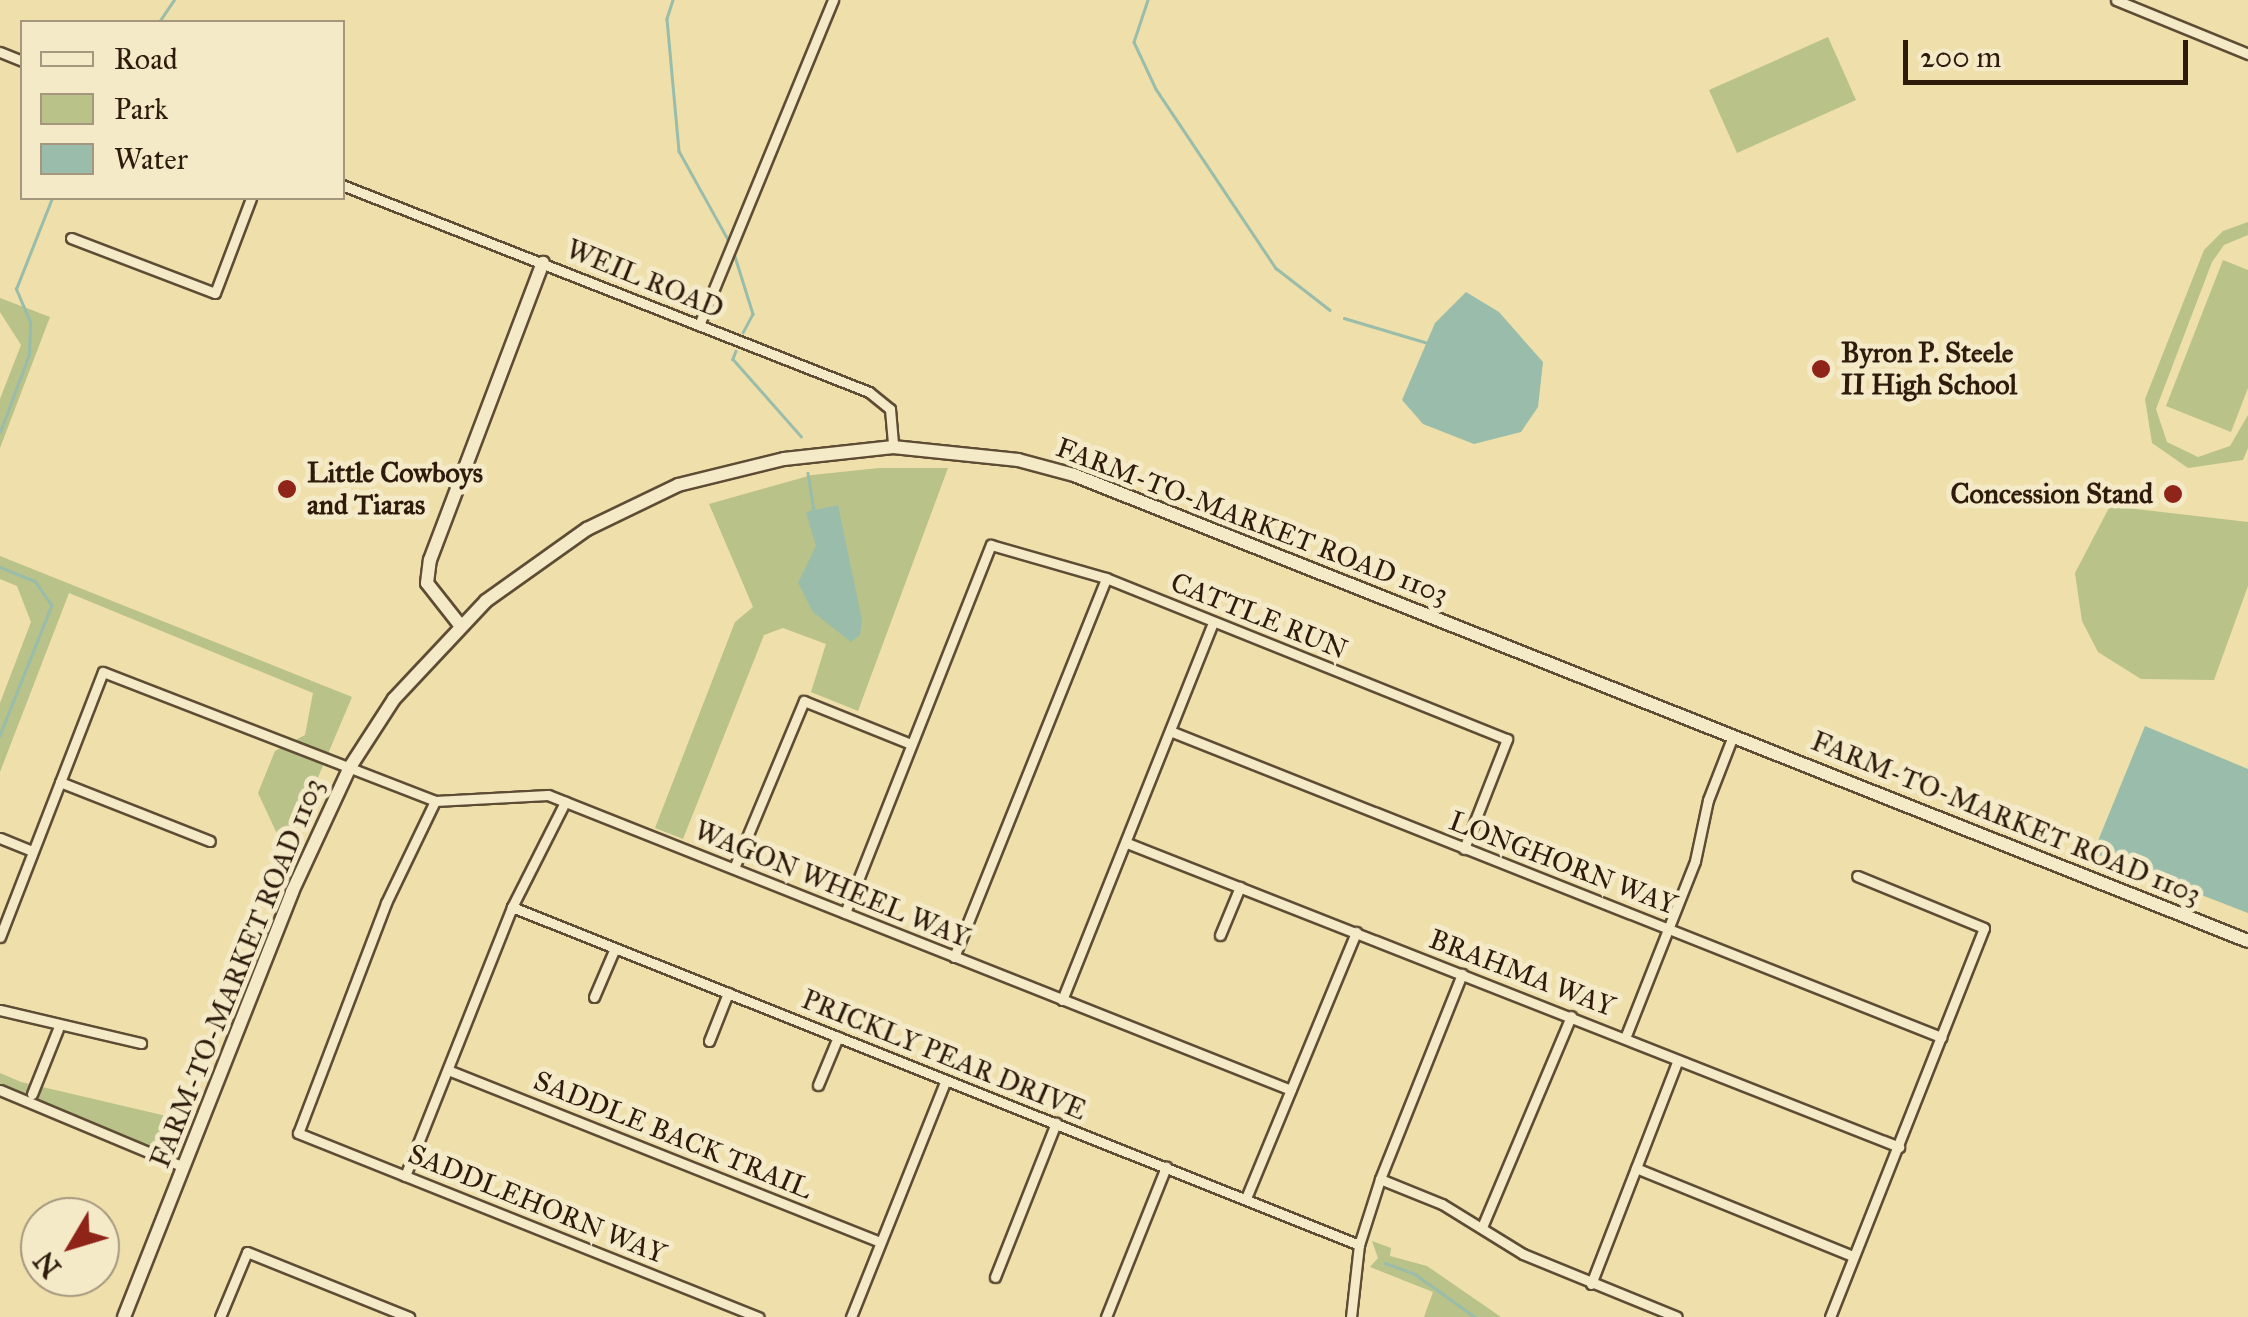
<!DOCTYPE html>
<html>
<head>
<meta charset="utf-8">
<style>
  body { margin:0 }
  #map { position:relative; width:2248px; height:1317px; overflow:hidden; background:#eedfab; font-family:"IM FELL Great Primer",serif }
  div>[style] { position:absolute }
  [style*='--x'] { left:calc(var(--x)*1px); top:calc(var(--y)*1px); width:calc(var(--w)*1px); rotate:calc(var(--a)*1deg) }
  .green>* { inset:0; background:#b9c288 }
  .water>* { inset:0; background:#99bdaa }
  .stream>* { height:2.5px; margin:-1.25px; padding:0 1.25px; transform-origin:1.25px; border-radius:1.25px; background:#99bdaa }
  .roads { filter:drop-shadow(2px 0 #5e4c34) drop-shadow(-2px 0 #5e4c34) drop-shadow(0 2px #5e4c34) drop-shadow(0 -2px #5e4c34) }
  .minor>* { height:9px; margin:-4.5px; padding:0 4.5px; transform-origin:4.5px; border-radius:4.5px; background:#f4eac8 }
  .secondary>* { height:12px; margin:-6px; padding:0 6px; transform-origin:6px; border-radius:6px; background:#f4eac8 }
  .dots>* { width:28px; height:28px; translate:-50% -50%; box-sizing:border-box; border:5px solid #f4eac8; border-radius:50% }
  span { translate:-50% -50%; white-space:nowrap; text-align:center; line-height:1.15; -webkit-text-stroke:10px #f4eac8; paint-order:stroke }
  .street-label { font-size:28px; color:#2e1b0c }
  .poi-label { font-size:28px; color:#2e1b0c; font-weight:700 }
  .left { translate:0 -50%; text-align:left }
  .right { translate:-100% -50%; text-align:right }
  .legend { position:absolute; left:20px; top:20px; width:325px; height:180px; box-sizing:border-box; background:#f4eac8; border:2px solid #a5977d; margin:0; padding:12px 18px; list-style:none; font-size:30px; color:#2e1b0c }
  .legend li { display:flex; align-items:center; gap:20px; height:50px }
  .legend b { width:50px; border:2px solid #a5977d }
  .north { position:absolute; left:20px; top:1197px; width:100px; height:100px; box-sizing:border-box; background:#f4eac8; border:2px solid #a5977d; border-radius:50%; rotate:232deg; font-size:28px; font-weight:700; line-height:40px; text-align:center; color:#2e1b0c }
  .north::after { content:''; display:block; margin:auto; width:35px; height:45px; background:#8f2418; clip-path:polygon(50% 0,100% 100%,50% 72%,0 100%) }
  .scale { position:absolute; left:1903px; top:40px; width:285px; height:45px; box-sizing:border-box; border:5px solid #2e1b0c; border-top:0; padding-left:12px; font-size:30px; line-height:35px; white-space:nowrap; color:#2e1b0c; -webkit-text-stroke:8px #f4eac8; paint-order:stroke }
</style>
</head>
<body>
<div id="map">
  <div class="green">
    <div style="clip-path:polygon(1828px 37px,1856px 100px,1737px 153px,1709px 90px)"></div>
    <div style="clip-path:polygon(2248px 222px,2248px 235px,2224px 245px,2212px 262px,2156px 409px,2167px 442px,2198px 457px,2230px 446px,2248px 415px,2248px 448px,2243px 460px,2188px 468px,2152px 443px,2145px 399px,2204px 250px,2223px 231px)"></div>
    <div style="clip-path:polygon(2223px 260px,2248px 270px,2248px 388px,2231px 432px,2166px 406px)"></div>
    <div style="clip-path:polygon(0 298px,50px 317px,0 448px,0 399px,21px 345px,0 312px)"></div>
    <div style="clip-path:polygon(879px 468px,948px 468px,858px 711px,811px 692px,826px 644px,783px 628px,764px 635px,683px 839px,655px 828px,735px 622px,753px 607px,709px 504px,812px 475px)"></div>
    <div style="clip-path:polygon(2110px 506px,2248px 522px,2248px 586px,2214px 680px,2141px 679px,2098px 652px,2082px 621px,2075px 573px)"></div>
    <div style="clip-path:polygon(0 556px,352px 697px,286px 853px,258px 793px,275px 751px,305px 735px,313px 693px,69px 593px,0 772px,0 703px,31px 622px,17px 586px,0 579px)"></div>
    <div style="clip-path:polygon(0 1073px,21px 1082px,175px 1118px,160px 1153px,0 1085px)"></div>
    <div style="clip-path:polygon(1372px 1241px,1391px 1248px,1390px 1256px,1427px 1266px,1501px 1317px,1424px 1317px,1433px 1292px,1370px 1267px,1378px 1258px)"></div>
  </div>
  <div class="water">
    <div style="clip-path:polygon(1466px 292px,1499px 312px,1543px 362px,1538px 407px,1521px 432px,1474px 444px,1423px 424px,1402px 400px,1435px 323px)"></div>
    <div style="clip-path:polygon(838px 505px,862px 620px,860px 635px,851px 642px,813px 612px,798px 583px,816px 546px,806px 512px)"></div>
    <div style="clip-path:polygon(2145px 726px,2248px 769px,2248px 913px,2093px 853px)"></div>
  </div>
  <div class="stream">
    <div style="--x:673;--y:0;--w:20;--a:108"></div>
    <div style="--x:667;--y:19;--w:133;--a:84.8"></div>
    <div style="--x:679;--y:151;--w:105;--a:61"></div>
    <div style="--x:1148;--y:0;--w:44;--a:108.4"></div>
    <div style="--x:1134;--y:42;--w:52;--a:64.9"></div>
    <div style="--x:1156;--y:89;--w:216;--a:56.2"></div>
    <div style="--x:1276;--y:268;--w:68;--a:37.9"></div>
    <div style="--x:159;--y:22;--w:27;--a:-56"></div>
    <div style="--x:733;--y:250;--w:67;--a:72.6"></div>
    <div style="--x:753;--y:314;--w:21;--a:118"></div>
    <div style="--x:1344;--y:318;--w:88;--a:16.6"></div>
    <div style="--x:736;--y:351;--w:9;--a:111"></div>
    <div style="--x:733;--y:359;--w:103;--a:48.6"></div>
    <div style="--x:0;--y:432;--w:82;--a:-69.4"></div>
    <div style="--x:29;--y:355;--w:33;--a:-88"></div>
    <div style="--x:30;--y:322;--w:36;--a:-113"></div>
    <div style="--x:16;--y:289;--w:98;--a:-68.4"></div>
    <div style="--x:808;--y:473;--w:37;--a:81"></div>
    <div style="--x:0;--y:567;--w:38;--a:22"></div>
    <div style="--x:35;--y:581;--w:29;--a:55"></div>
    <div style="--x:52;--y:605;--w:141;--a:111.7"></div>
    <div style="--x:1385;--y:1263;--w:32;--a:20"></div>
    <div style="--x:1415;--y:1274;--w:74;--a:35.6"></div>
  </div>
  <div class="roads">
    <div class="minor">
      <div style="--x:2116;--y:0;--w:143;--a:22.2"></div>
      <div style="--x:0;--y:52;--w:24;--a:22"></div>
      <div style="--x:342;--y:185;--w:566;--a:21.44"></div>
      <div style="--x:869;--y:392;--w:27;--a:39"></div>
      <div style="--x:890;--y:409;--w:38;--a:85"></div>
      <div style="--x:71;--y:238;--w:154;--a:20.9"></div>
      <div style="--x:215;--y:293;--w:102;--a:-69.2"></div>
      <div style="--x:699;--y:325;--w:352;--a:-67.6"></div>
      <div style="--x:1170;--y:731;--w:830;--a:21.65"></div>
      <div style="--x:60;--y:782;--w:161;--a:21.5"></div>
      <div style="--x:435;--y:801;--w:113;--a:115.7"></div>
      <div style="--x:386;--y:903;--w:246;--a:110.9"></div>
      <div style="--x:298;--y:1133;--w:496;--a:21.8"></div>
      <div style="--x:0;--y:838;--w:35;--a:22"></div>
      <div style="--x:1127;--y:843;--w:830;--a:21.49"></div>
      <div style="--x:734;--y:868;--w:181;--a:-67.3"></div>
      <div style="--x:804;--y:701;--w:115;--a:21.9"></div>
      <div style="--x:512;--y:907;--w:912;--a:21.75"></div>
      <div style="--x:845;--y:913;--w:396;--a:-68.4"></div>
      <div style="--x:991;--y:545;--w:120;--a:16"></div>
      <div style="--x:1106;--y:578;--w:432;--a:21.9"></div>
      <div style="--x:1507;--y:739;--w:118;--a:111.4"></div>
      <div style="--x:1220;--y:935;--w:52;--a:-67.4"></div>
      <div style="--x:0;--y:937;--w:284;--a:-68.8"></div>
      <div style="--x:103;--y:672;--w:356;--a:21.2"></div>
      <div style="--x:435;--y:801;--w:113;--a:-3"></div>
      <div style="--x:548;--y:795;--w:799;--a:21.66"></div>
      <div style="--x:954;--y:957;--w:408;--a:-68.1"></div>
      <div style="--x:594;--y:997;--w:53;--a:-66.8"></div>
      <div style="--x:1062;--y:1000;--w:407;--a:-68.2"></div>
      <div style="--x:0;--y:1010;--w:145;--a:13.2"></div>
      <div style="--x:1625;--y:1038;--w:190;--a:-68.4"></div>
      <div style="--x:1695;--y:861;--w:62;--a:-78"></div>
      <div style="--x:1708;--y:800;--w:69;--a:-68.7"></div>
      <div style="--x:709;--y:1041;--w:52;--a:-68.4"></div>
      <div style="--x:448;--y:1070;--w:465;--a:21.7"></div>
      <div style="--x:818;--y:1085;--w:52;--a:-67.4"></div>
      <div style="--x:0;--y:1090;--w:199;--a:22.7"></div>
      <div style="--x:32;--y:1094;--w:70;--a:-68.2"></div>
      <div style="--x:1636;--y:1168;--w:234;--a:22.1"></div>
      <div style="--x:405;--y:1176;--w:289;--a:-68.3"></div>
      <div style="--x:512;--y:907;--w:118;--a:-63.2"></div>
      <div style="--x:1380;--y:1179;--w:67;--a:22"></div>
      <div style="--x:1442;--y:1204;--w:95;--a:31.7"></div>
      <div style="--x:1523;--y:1254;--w:166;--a:22.2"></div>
      <div style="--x:1246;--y:1198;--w:288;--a:-67.5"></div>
      <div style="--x:1482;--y:1227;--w:229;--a:-67.1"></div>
      <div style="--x:995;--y:1277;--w:166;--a:-68.4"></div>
      <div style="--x:1591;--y:1284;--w:240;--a:-68.8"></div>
      <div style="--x:220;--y:1317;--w:70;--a:-67.4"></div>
      <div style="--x:247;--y:1252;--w:175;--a:21.9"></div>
      <div style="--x:851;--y:1317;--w:255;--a:-68.2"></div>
      <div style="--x:1106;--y:1317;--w:162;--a:-68.2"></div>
      <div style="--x:1351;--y:1317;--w:72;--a:-83.7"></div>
      <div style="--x:1359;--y:1245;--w:69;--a:-72.3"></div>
      <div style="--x:1380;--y:1179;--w:221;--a:-68.2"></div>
      <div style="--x:1830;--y:1317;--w:418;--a:-68.4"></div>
      <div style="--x:1984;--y:928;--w:137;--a:-157.7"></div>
    </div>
    <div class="secondary">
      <div style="--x:460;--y:625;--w:53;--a:-128.2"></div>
      <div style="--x:427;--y:583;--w:23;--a:-83"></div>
      <div style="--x:430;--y:560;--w:318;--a:-69.2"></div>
      <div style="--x:124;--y:1317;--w:457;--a:-68.4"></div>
      <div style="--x:292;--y:892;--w:138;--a:-65.1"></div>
      <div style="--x:350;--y:767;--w:81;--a:-57.1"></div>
      <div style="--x:394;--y:699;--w:134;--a:-46.8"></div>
      <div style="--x:486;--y:601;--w:124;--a:-35.5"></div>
      <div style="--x:587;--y:529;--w:101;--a:-25.8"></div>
      <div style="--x:678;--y:485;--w:109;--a:-13.8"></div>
      <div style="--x:784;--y:459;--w:110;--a:-6.3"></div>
      <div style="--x:893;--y:447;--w:126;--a:5.9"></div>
      <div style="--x:1018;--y:460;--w:58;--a:15"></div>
      <div style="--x:1074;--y:475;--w:1263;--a:21.65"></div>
    </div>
  </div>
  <div class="dots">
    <div style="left:1821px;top:369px;background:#8f2418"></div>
    <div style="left:287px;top:489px;background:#8f2418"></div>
    <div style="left:2173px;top:494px;background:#8f2418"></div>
  </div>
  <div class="street-label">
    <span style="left:645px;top:279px;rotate:22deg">WEIL ROAD</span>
    <span style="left:1252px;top:521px;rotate:21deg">FARM-TO-MARKET ROAD 1103</span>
    <span style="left:1259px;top:616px;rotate:22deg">CATTLE RUN</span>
    <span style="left:2006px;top:818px;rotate:22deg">FARM-TO-MARKET ROAD 1103</span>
    <span style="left:1563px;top:863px;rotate:21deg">LONGHORN WAY</span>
    <span style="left:832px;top:884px;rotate:22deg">WAGON WHEEL WAY</span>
    <span style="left:237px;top:973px;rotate:-68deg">FARM-TO-MARKET ROAD 1103</span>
    <span style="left:1522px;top:973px;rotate:21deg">BRAHMA WAY</span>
    <span style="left:944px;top:1055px;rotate:22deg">PRICKLY PEAR DRIVE</span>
    <span style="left:673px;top:1135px;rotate:22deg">SADDLE BACK TRAIL</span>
    <span style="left:537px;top:1204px;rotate:22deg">SADDLEHORN WAY</span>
  </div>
  <div class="poi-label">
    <span class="left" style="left:1841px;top:369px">Byron P. Steele<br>II High School</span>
    <span class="left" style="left:307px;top:489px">Little Cowboys<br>and Tiaras</span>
    <span class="right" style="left:2153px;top:494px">Concession Stand</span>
  </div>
  <ul class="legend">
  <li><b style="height:12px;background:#f4eac8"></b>Road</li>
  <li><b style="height:28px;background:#b9c288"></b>Park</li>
  <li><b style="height:28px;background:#99bdaa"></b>Water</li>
  </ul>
  <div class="north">N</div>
  <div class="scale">200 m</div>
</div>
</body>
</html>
